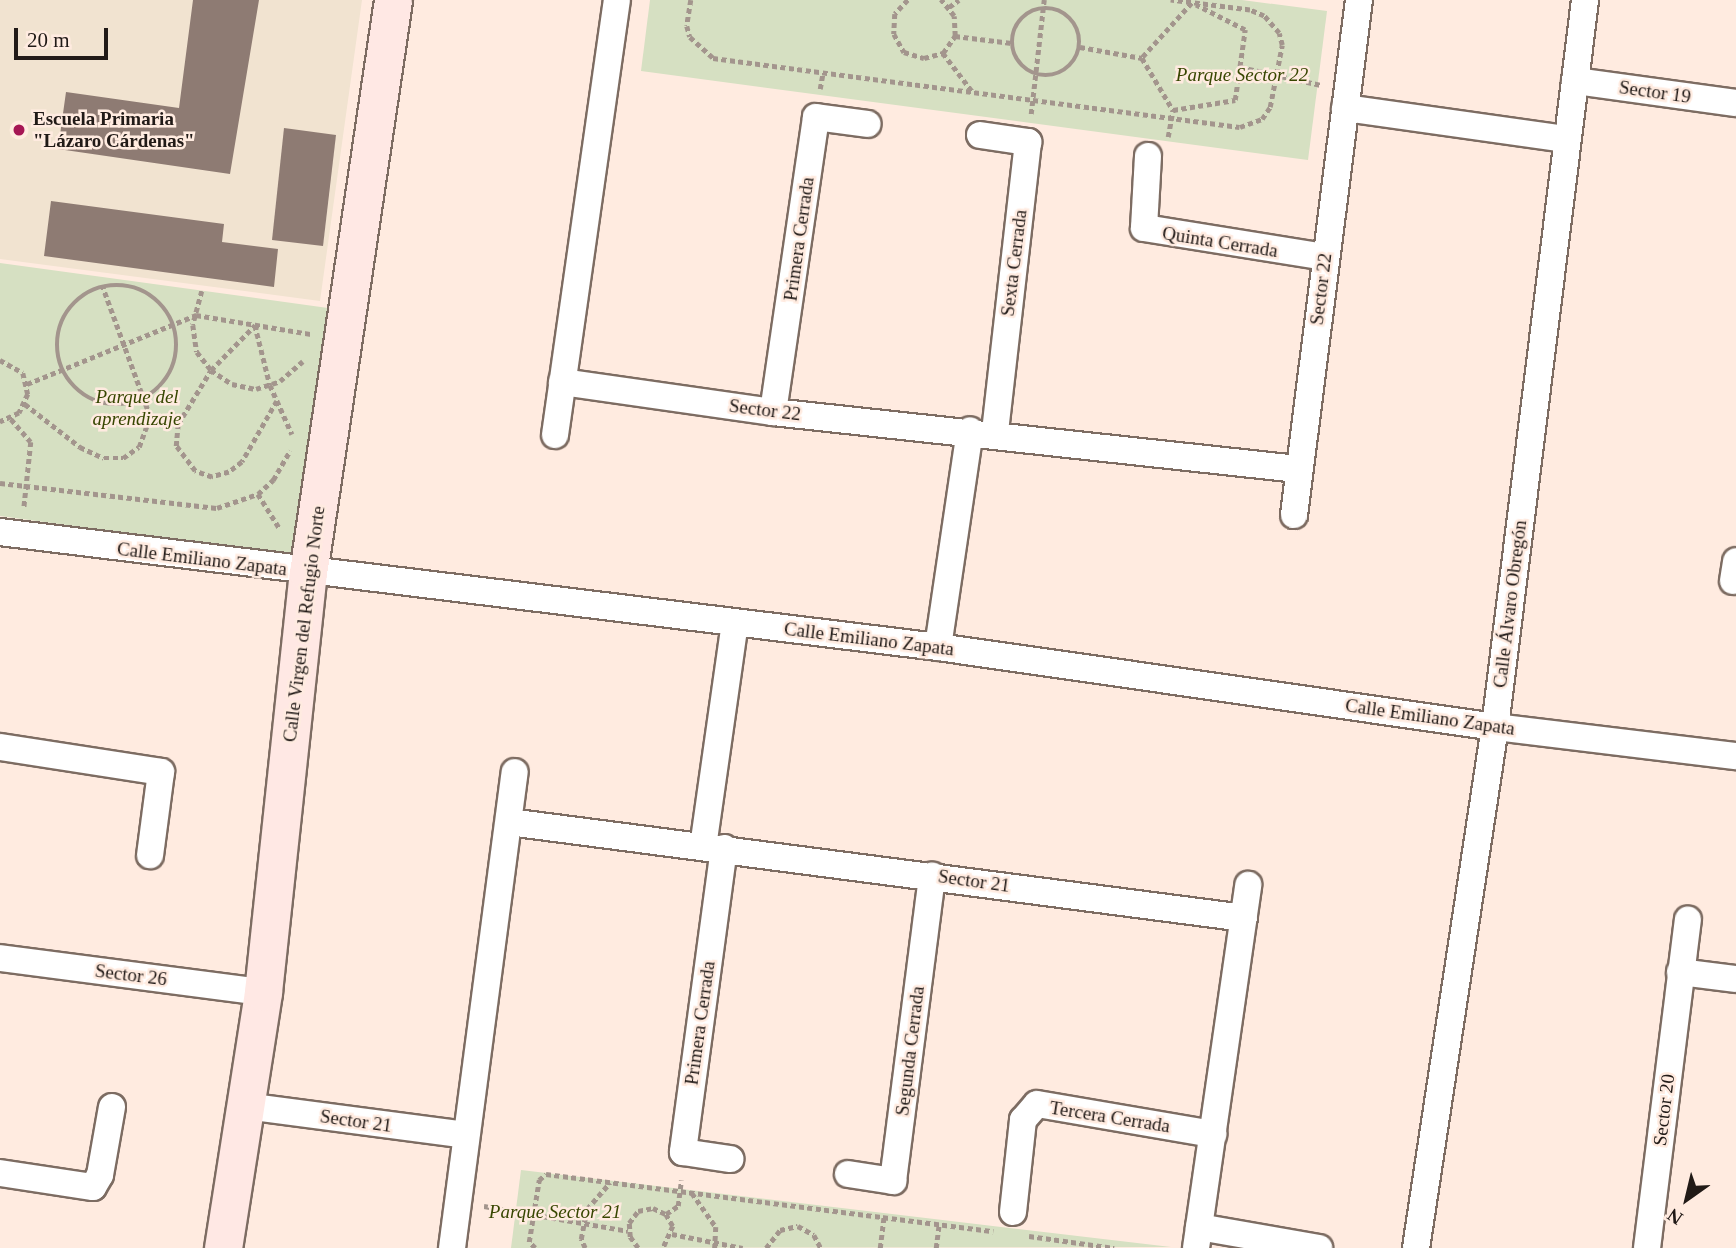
<!DOCTYPE html>
<html>
<head>
<meta charset="utf-8">
<style>
  body { margin:0 }
  #map { position:relative; width:1736px; height:1248px; overflow:hidden; background:#ffebe0; font-family:"Times New Roman",serif }
  div>[style] { position:absolute }
  [style*='--x'] { left:calc(var(--x)*1px); top:calc(var(--y)*1px); width:calc(var(--w)*1px); rotate:calc(var(--a)*1deg) }
  .education>* { inset:0; background:#f1e3d0 }
  .green>* { inset:0; background:#d6e0c2 }
  .building>* { inset:0; background:#8e7b73 }
  .path>* { height:4.5px; margin-top:-2.25px; transform-origin:0; background:repeating-linear-gradient(90deg,#a3958d 0 5px,transparent 0 8.5px) }
  .path>.ring { margin:-2.25px; padding:0; box-sizing:content-box; background:none; border:4.5px solid #a3958d; border-radius:50% }
  .roads { filter:drop-shadow(2px 0 #7d6c62) drop-shadow(-2px 0 #7d6c62) drop-shadow(0 2px #7d6c62) drop-shadow(0 -2px #7d6c62) }
  .street>* { height:26px; margin:-13px; padding:0 13px; transform-origin:13px; border-radius:13px; background:#fff }
  .secondary>* { height:37px; margin:-18.5px; padding:0 18.5px; transform-origin:18.5px; border-radius:18.5px; background:#ffe8e4 }
  .dots>* { width:19px; height:19px; translate:-50% -50%; box-sizing:border-box; border:4px solid #ffebe0; border-radius:50% }
  span { translate:-50% -50%; white-space:nowrap; text-align:center; line-height:1.15; -webkit-text-stroke:5px #ffebe0; paint-order:stroke }
  .park-label { font-size:19px; color:#374600; font-style:italic }
  .street-label { font-size:19px; color:#211a17 }
  .poi-label { font-size:19px; color:#211a17; font-weight:700 }
  .left { translate:0 -50%; text-align:left }
  .north { position:absolute; left:1652px; top:1164px; width:70px; height:70px; -webkit-text-stroke:5px #ffebe0; paint-order:stroke; rotate:214deg; font-size:19px; font-weight:700; line-height:28px; text-align:center; color:#211a17 }
  .north::after { content:''; display:block; margin:auto; width:24px; height:32px; background:#211a17; clip-path:polygon(50% 0,100% 100%,50% 72%,0 100%) }
  .scale { position:absolute; left:14px; top:28px; width:94px; height:32px; box-sizing:border-box; border:4px solid #211a17; border-top:0; padding-left:9px; font-size:21px; line-height:24px; white-space:nowrap; color:#211a17; -webkit-text-stroke:5px #ffebe0; paint-order:stroke }
</style>
</head>
<body>
<div id="map">
  <div class="education">
    <div style="clip-path:polygon(0 0,362px 0,320px 301px,0 259px)"></div>
  </div>
  <div class="green">
    <div style="clip-path:polygon(650px 0,1242px 0,1327px 11px,1308px 160px,641px 71px)"></div>
    <div style="clip-path:polygon(0 263px,328px 308px,295px 556px,0 516px)"></div>
    <div style="clip-path:polygon(521px 1170px,1171px 1247px,511px 1248px)"></div>
  </div>
  <div class="building">
    <div style="clip-path:polygon(193px 0,259px 0,230px 174px,58px 149px,66px 92px,179px 108px)"></div>
    <div style="clip-path:polygon(284px 128px,336px 135px,323px 246px,272px 240px)"></div>
    <div style="clip-path:polygon(51px 201px,224px 224px,222px 242px,278px 249px,274px 287px,44px 256px)"></div>
  </div>
  <div class="path">
    <div style="--x:691;--y:0;--w:26;--a:99"></div>
    <div style="--x:687;--y:26;--w:11;--a:75"></div>
    <div style="--x:690;--y:37;--w:31;--a:42"></div>
    <div style="--x:713;--y:58;--w:531;--a:7.46"></div>
    <div style="--x:1240;--y:127;--w:23;--a:-20"></div>
    <div style="--x:1262;--y:119;--w:14;--a:-56"></div>
    <div style="--x:1270;--y:107;--w:63;--a:-79"></div>
    <div style="--x:1282;--y:45;--w:12;--a:-104"></div>
    <div style="--x:1279;--y:33;--w:23;--a:-131"></div>
    <div style="--x:1264;--y:16;--w:15;--a:-157"></div>
    <div style="--x:1250;--y:10;--w:80;--a:-172.8"></div>
    <div style="--x:908;--y:0;--w:19;--a:133"></div>
    <div style="--x:895;--y:14;--w:20;--a:93"></div>
    <div style="--x:894;--y:34;--w:21;--a:61"></div>
    <div style="--x:904;--y:52;--w:21;--a:17"></div>
    <div style="--x:924;--y:58;--w:20;--a:-15"></div>
    <div style="--x:943;--y:53;--w:21;--a:-55"></div>
    <div style="--x:955;--y:36;--w:20;--a:-93"></div>
    <div style="--x:954;--y:16;--w:21;--a:-129"></div>
    <div style="--x:1192;--y:3;--w:74;--a:132.3"></div>
    <div style="--x:1142;--y:58;--w:61;--a:59.2"></div>
    <div style="--x:1173;--y:110;--w:63;--a:-9.2"></div>
    <div style="--x:1235;--y:100;--w:71;--a:-81.9"></div>
    <div style="--x:1245;--y:30;--w:55;--a:-153"></div>
    <div style="--x:949;--y:7;--w:12;--a:-35"></div>
    <div class="ring" style="left:1012px;top:8px;width:63.5px;height:63.5px"></div>
    <div style="--x:955;--y:36;--w:57;--a:7"></div>
    <div style="--x:1080;--y:47;--w:63;--a:10.1"></div>
    <div style="--x:943;--y:53;--w:48;--a:52.7"></div>
    <div style="--x:1240;--y:67;--w:83;--a:12.5"></div>
    <div style="--x:820;--y:89;--w:17;--a:-80"></div>
    <div style="--x:1031;--y:114;--w:115;--a:-83.5"></div>
    <div style="--x:1168;--y:137;--w:27;--a:-80"></div>
    <div class="ring" style="left:57px;top:285px;width:115.5px;height:115.5px"></div>
    <div style="--x:202;--y:291;--w:35;--a:105"></div>
    <div style="--x:193;--y:325;--w:27;--a:82"></div>
    <div style="--x:197;--y:352;--w:23;--a:52"></div>
    <div style="--x:211;--y:370;--w:25;--a:34"></div>
    <div style="--x:232;--y:384;--w:25;--a:12"></div>
    <div style="--x:256;--y:389;--w:25;--a:-18"></div>
    <div style="--x:280;--y:381;--w:30;--a:-41"></div>
    <div style="--x:0;--y:360;--w:26;--a:29"></div>
    <div style="--x:23;--y:373;--w:22;--a:77"></div>
    <div style="--x:28;--y:394;--w:21;--a:115"></div>
    <div style="--x:19;--y:413;--w:21;--a:155"></div>
    <div style="--x:27;--y:384;--w:183;--a:-22.2"></div>
    <div style="--x:196;--y:315;--w:117;--a:9.4"></div>
    <div style="--x:277;--y:401;--w:70;--a:119.8"></div>
    <div style="--x:242;--y:462;--w:16;--a:142"></div>
    <div style="--x:229;--y:472;--w:18;--a:164"></div>
    <div style="--x:212;--y:477;--w:18;--a:-161"></div>
    <div style="--x:195;--y:471;--w:31;--a:-127"></div>
    <div style="--x:176;--y:446;--w:22;--a:-85"></div>
    <div style="--x:178;--y:424;--w:63;--a:-58.6"></div>
    <div style="--x:211;--y:370;--w:63;--a:-45.6"></div>
    <div style="--x:255;--y:325;--w:62;--a:76"></div>
    <div style="--x:270;--y:385;--w:54;--a:65.8"></div>
    <div style="--x:25;--y:404;--w:70;--a:38"></div>
    <div style="--x:80;--y:447;--w:26;--a:25"></div>
    <div style="--x:104;--y:458;--w:19;--a:0"></div>
    <div style="--x:123;--y:458;--w:19;--a:-35"></div>
    <div style="--x:139;--y:447;--w:32;--a:-70"></div>
    <div style="--x:150;--y:417;--w:140;--a:-110.1"></div>
    <div style="--x:11;--y:419;--w:30;--a:49"></div>
    <div style="--x:31;--y:442;--w:67;--a:96"></div>
    <div style="--x:0;--y:483;--w:218;--a:6.6"></div>
    <div style="--x:217;--y:508;--w:43;--a:-18.9"></div>
    <div style="--x:258;--y:494;--w:21;--a:-43"></div>
    <div style="--x:273;--y:480;--w:34;--a:-60"></div>
    <div style="--x:258;--y:494;--w:41;--a:57.8"></div>
    <div style="--x:692;--y:1193;--w:42;--a:54.8"></div>
    <div style="--x:716;--y:1227;--w:21;--a:93"></div>
    <div style="--x:484;--y:1206;--w:146;--a:9.8"></div>
    <div style="--x:666;--y:1214;--w:14;--a:-34"></div>
    <div style="--x:678;--y:1206;--w:26;--a:-83"></div>
    <div style="--x:672;--y:1234;--w:72;--a:11.2"></div>
    <div style="--x:1029;--y:1236;--w:86;--a:8"></div>
    <div style="--x:535;--y:1248;--w:8;--a:-135"></div>
    <div style="--x:529;--y:1242;--w:63;--a:-80.8"></div>
    <div style="--x:539;--y:1180;--w:9;--a:-41"></div>
    <div style="--x:546;--y:1174;--w:451;--a:7.3"></div>
    <div style="--x:585;--y:1248;--w:10;--a:-114"></div>
    <div style="--x:581;--y:1239;--w:31;--a:-79"></div>
    <div style="--x:587;--y:1209;--w:35;--a:-49"></div>
    <div style="--x:638;--y:1248;--w:14;--a:-126"></div>
    <div style="--x:630;--y:1237;--w:14;--a:-94"></div>
    <div style="--x:629;--y:1223;--w:15;--a:-53"></div>
    <div style="--x:638;--y:1211;--w:15;--a:-11"></div>
    <div style="--x:653;--y:1208;--w:14;--a:25"></div>
    <div style="--x:666;--y:1214;--w:14;--a:60"></div>
    <div style="--x:673;--y:1226;--w:24;--a:114"></div>
    <div style="--x:766;--y:1248;--w:23;--a:-52"></div>
    <div style="--x:780;--y:1230;--w:18;--a:-13"></div>
    <div style="--x:798;--y:1226;--w:18;--a:29"></div>
    <div style="--x:814;--y:1235;--w:15;--a:62"></div>
    <div style="--x:880;--y:1248;--w:32;--a:-83"></div>
    <div style="--x:936;--y:1248;--w:23;--a:-83"></div>
  </div>
  <div class="roads">
    <div class="street">
      <div style="--x:1575;--y:81;--w:162;--a:7.8"></div>
      <div style="--x:1345;--y:108;--w:223;--a:8"></div>
      <div style="--x:980;--y:135;--w:49;--a:8.3"></div>
      <div style="--x:1028;--y:142;--w:293;--a:96.5"></div>
      <div style="--x:1148;--y:156;--w:72;--a:93.2"></div>
      <div style="--x:1144;--y:228;--w:183;--a:9.1"></div>
      <div style="--x:562;--y:382;--w:213;--a:8.1"></div>
      <div style="--x:773;--y:412;--w:528;--a:6.2"></div>
      <div style="--x:773;--y:412;--w:298;--a:-81.7"></div>
      <div style="--x:816;--y:117;--w:52;--a:7.7"></div>
      <div style="--x:555;--y:435;--w:439;--a:-81.9"></div>
      <div style="--x:1294;--y:515;--w:519;--a:-82.81"></div>
      <div style="--x:0;--y:532;--w:945;--a:6.99"></div>
      <div style="--x:938;--y:647;--w:563;--a:8.17"></div>
      <div style="--x:1495;--y:727;--w:243;--a:6.9"></div>
      <div style="--x:1733;--y:581;--w:20;--a:-81"></div>
      <div style="--x:938;--y:647;--w:219;--a:-81.6"></div>
      <div style="--x:0;--y:747;--w:163;--a:8.8"></div>
      <div style="--x:161;--y:772;--w:84;--a:97.5"></div>
      <div style="--x:509;--y:822;--w:741;--a:7.44"></div>
      <div style="--x:703;--y:847;--w:226;--a:-81.9"></div>
      <div style="--x:724;--y:848;--w:307;--a:97.7"></div>
      <div style="--x:683;--y:1152;--w:48;--a:8.5"></div>
      <div style="--x:0;--y:958;--w:265;--a:7.4"></div>
      <div style="--x:1680;--y:972;--w:56;--a:7.1"></div>
      <div style="--x:246;--y:1106;--w:222;--a:7.5"></div>
      <div style="--x:0;--y:1173;--w:94;--a:8.6"></div>
      <div style="--x:93;--y:1187;--w:14;--a:-60"></div>
      <div style="--x:100;--y:1175;--w:69;--a:-80"></div>
      <div style="--x:848;--y:1174;--w:46;--a:8.8"></div>
      <div style="--x:893;--y:1181;--w:308;--a:-82.7"></div>
      <div style="--x:1013;--y:1212;--w:93;--a:-83.8"></div>
      <div style="--x:1023;--y:1120;--w:21;--a:-49"></div>
      <div style="--x:1037;--y:1104;--w:179;--a:9.7"></div>
      <div style="--x:1199;--y:1227;--w:122;--a:9.9"></div>
      <div style="--x:452;--y:1248;--w:480;--a:-82.5"></div>
      <div style="--x:1196;--y:1248;--w:367;--a:-81.8"></div>
      <div style="--x:1416;--y:1248;--w:527;--a:-81.38"></div>
      <div style="--x:1495;--y:727;--w:733;--a:-82.94"></div>
      <div style="--x:1647;--y:1248;--w:331;--a:-82.9"></div>
    </div>
    <div class="secondary">
      <div style="--x:223;--y:1248;--w:259;--a:-81.1"></div>
      <div style="--x:263;--y:992;--w:421;--a:-83.9"></div>
      <div style="--x:308;--y:573;--w:579;--a:-81.56"></div>
    </div>
  </div>
  <div class="dots">
    <div style="left:19px;top:130px;background:#a61554"></div>
  </div>
  <div class="park-label">
    <span style="left:1242px;top:75px">Parque Sector 22</span>
    <span style="left:137px;top:408px">Parque del<br>aprendizaje</span>
    <span style="left:555px;top:1212px">Parque Sector 21</span>
  </div>
  <div class="street-label">
    <span style="left:1655px;top:92px;rotate:8deg">Sector 19</span>
    <span style="left:799px;top:239px;rotate:-82deg">Primera Cerrada</span>
    <span style="left:1220px;top:242px;rotate:9deg">Quinta Cerrada</span>
    <span style="left:1014px;top:263px;rotate:-83deg">Sexta Cerrada</span>
    <span style="left:1321px;top:289px;rotate:-83deg">Sector 22</span>
    <span style="left:765px;top:410px;rotate:7deg">Sector 22</span>
    <span style="left:202px;top:559px;rotate:7deg">Calle Emiliano Zapata</span>
    <span style="left:1510px;top:604px;rotate:-83deg">Calle Álvaro Obregón</span>
    <span style="left:304px;top:624px;rotate:-83deg">Calle Virgen del Refugio Norte</span>
    <span style="left:869px;top:639px;rotate:7deg">Calle Emiliano Zapata</span>
    <span style="left:1430px;top:717px;rotate:8deg">Calle Emiliano Zapata</span>
    <span style="left:974px;top:881px;rotate:8deg">Sector 21</span>
    <span style="left:131px;top:975px;rotate:7deg">Sector 26</span>
    <span style="left:700px;top:1023px;rotate:-82deg">Primera Cerrada</span>
    <span style="left:910px;top:1051px;rotate:-83deg">Segunda Cerrada</span>
    <span style="left:1664px;top:1110px;rotate:-83deg">Sector 20</span>
    <span style="left:1110px;top:1117px;rotate:9deg">Tercera Cerrada</span>
    <span style="left:356px;top:1121px;rotate:8deg">Sector 21</span>
  </div>
  <div class="poi-label">
    <span class="left" style="left:33px;top:130px">Escuela Primaria<br>"Lázaro Cárdenas"</span>
  </div>
  <div class="north">N</div>
  <div class="scale">20 m</div>
</div>
</body>
</html>
